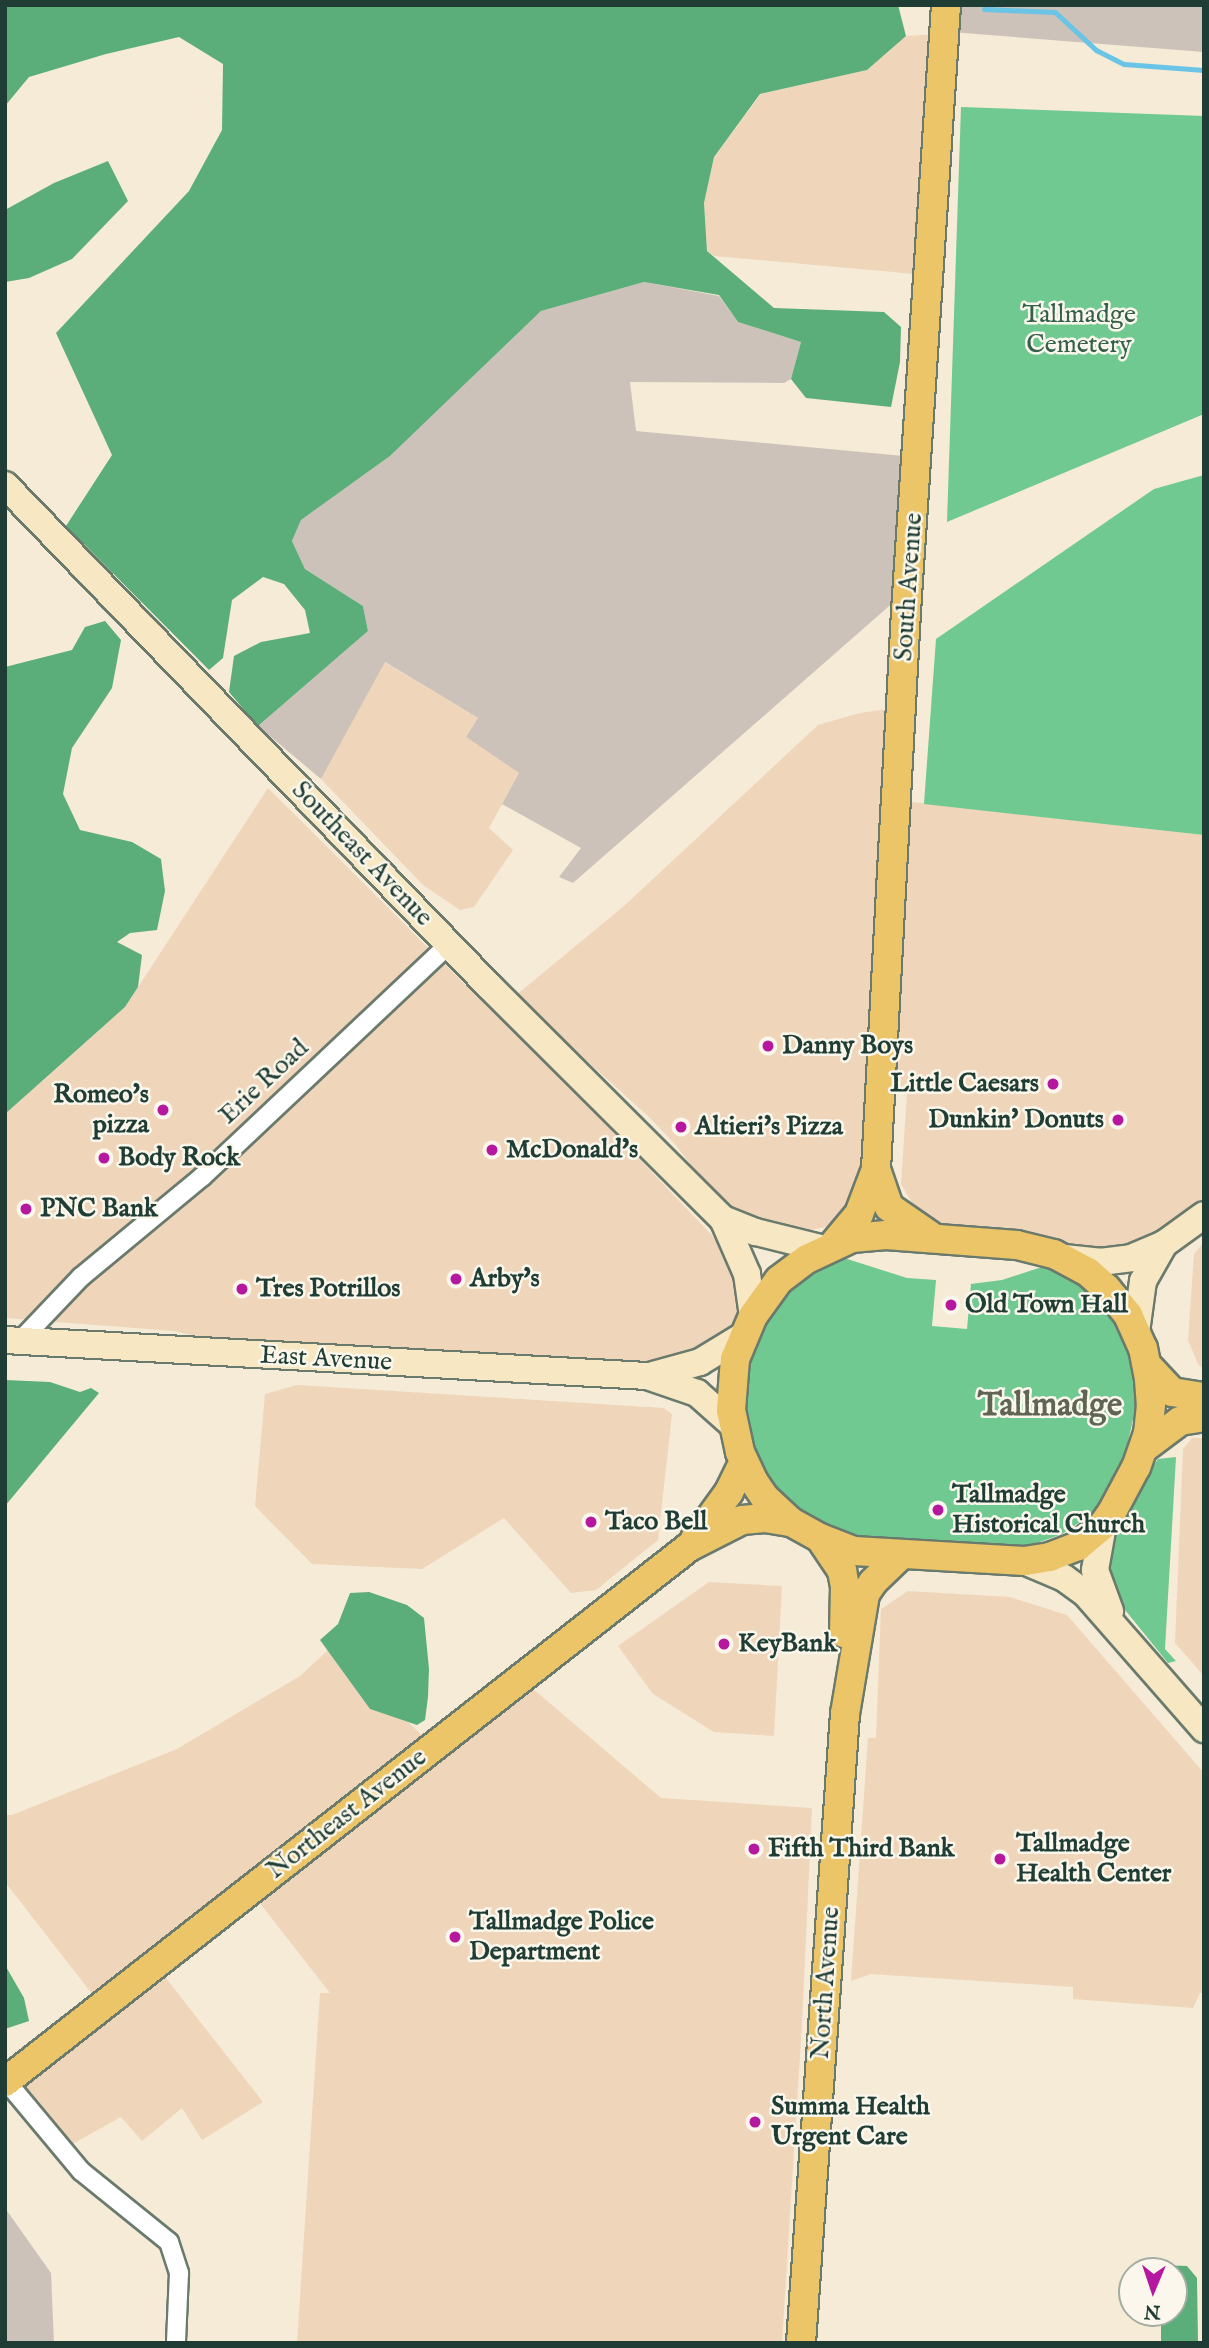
<!DOCTYPE html>
<html>
<head>
<meta charset="utf-8">
<style>
  body { margin:0 }
  #map { position:relative; width:1209px; height:2348px; overflow:hidden; background:#f5ebd6; font-family:"IM FELL English",serif }
  div>[style] { position:absolute }
  [style*='--x'] { left:calc(var(--x)*1px); top:calc(var(--y)*1px); width:calc(var(--w)*1px); rotate:calc(var(--a)*1deg) }
  .built>* { inset:0; background:#efd6bb }
  .industrial>* { inset:0; background:#cdc2b9 }
  .green>* { inset:0; background:#6fc990 }
  .forest>* { inset:0; background:#5bad7a }
  .stream>* { height:5px; margin:-2.5px; padding:0 2.5px; transform-origin:2.5px; border-radius:2.5px; background:#69c4e6 }
  .roads { filter:drop-shadow(2px 0 #6a7a6d) drop-shadow(-2px 0 #6a7a6d) drop-shadow(0 2px #6a7a6d) drop-shadow(0 -2px #6a7a6d) }
  .street>* { height:18px; margin:-9px; padding:0 9px; transform-origin:9px; border-radius:9px; background:#fff }
  .secondary>* { height:26px; margin:-13px; padding:0 13px; transform-origin:13px; border-radius:13px; background:#f7e8c3 }
  .primary>* { height:28px; margin:-14px; padding:0 14px; transform-origin:14px; border-radius:14px; background:#ecc569 }
  .dots>* { width:19px; height:19px; translate:-50% -50%; box-sizing:border-box; border:4px solid #fbf7ec; border-radius:50% }
  span { translate:-50% -50%; white-space:nowrap; text-align:center; line-height:1.15; -webkit-text-stroke:5px #fbf7ec; paint-order:stroke }
  .park-label { font-size:26px; color:#33604b }
  .street-label { font-size:26px; color:#1f3d34 }
  .poi-label { font-size:26px; color:#1f3d34; font-weight:700 }
  .left { translate:0 -50%; text-align:left }
  .right { translate:-100% -50%; text-align:right }
  .district-label { font-size:33px; color:#5f6552; font-weight:700 }
  .frame { position:absolute; inset:0; border:7px solid #1f3d34; pointer-events:none }
  .north { position:absolute; left:1118px; top:2257px; width:70px; height:70px; box-sizing:border-box; background:#fbf7ec; border:2px solid #a3ada2; border-radius:50%; rotate:182deg; font-size:19px; font-weight:700; line-height:28px; text-align:center; color:#1f3d34 }
  .north::after { content:''; display:block; margin:auto; width:24px; height:32px; background:#b5179e; clip-path:polygon(50% 0,100% 100%,50% 72%,0 100%) }
</style>
</head>
<body>
<div id="map">
  <div class="built">
    <div style="clip-path:polygon(938px 34px,926px 275px,714px 256px,707px 251px,704px 203px,714px 157px,761px 94px,867px 70px,906px 36px)"></div>
    <div style="clip-path:polygon(384px 662px,478px 718px,466px 737px,519px 773px,489px 828px,513px 850px,474px 907px,460px 910px,423px 885px,321px 779px)"></div>
    <div style="clip-path:polygon(894px 708px,863px 1191px,842px 1224px,799px 1232px,735px 1214px,712px 1193px,675px 1144px,648px 1116px,515px 996px,624px 906px,818px 725px,860px 713px)"></div>
    <div style="clip-path:polygon(268px 788px,629px 1148px,723px 1247px,743px 1296px,735px 1325px,717px 1345px,656px 1364px,202px 1337px,173px 1331px,5px 1318px,5px 1114px,125px 1007px)"></div>
    <div style="clip-path:polygon(904px 801px,1204px 835px,1204px 1208px,1157px 1242px,1068px 1254px,923px 1221px,901px 1184px,907px 1093px,891px 1088px)"></div>
    <div style="clip-path:polygon(1204px 1242px,1204px 1369px,1198px 1364px,1188px 1340px,1194px 1254px)"></div>
    <div style="clip-path:polygon(297px 1385px,664px 1408px,672px 1414px,658px 1540px,596px 1590px,571px 1593px,504px 1518px,422px 1569px,312px 1564px,255px 1506px,265px 1394px)"></div>
    <div style="clip-path:polygon(1192px 1438px,1204px 1438px,1204px 1676px,1175px 1643px,1183px 1449px)"></div>
    <div style="clip-path:polygon(709px 1582px,782px 1586px,774px 1736px,714px 1732px,653px 1694px,618px 1646px)"></div>
    <div style="clip-path:polygon(908px 1591px,1010px 1597px,1067px 1615px,1204px 1773px,1204px 1993px,1200px 1993px,1193px 2008px,1073px 1999px,1073px 1987px,871px 1974px,851px 1981px,868px 1738px,876px 1738px,881px 1609px)"></div>
    <div style="clip-path:polygon(328px 1650px,370px 1709px,408px 1722px,425px 1738px,96px 1999px,5px 1882px,5px 1815px,12px 1815px,177px 1749px,300px 1676px)"></div>
    <div style="clip-path:polygon(532px 1688px,661px 1798px,812px 1808px,802px 2024px,782px 2343px,297px 2343px,320px 1993px,330px 1993px,259px 1902px)"></div>
    <div style="clip-path:polygon(158px 1968px,263px 2102px,202px 2140px,182px 2108px,142px 2141px,121px 2117px,67px 2147px,12px 2080px)"></div>
  </div>
  <div class="industrial">
    <div style="clip-path:polygon(952px 5px,1204px 5px,1204px 52px,951px 32px)"></div>
    <div style="clip-path:polygon(644px 282px,719px 296px,738px 322px,801px 342px,791px 379px,784px 383px,630px 382px,636px 431px,904px 456px,896px 600px,573px 883px,559px 877px,581px 848px,502px 804px,519px 773px,466px 737px,478px 718px,385px 662px,321px 779px,258px 726px,368px 631px,363px 606px,305px 569px,292px 541px,301px 520px,390px 456px,541px 311px)"></div>
    <div style="clip-path:polygon(5px 2208px,51px 2273px,54px 2343px,5px 2343px)"></div>
  </div>
  <div class="green">
    <div style="clip-path:polygon(961px 107px,1204px 116px,1204px 414px,947px 522px)"></div>
    <div style="clip-path:polygon(1204px 475px,1204px 835px,924px 804px,936px 639px,1154px 489px)"></div>
    <div style="clip-path:polygon(844px 1258px,907px 1278px,936px 1280px,932px 1326px,967px 1329px,971px 1284px,1002px 1280px,1048px 1265px,1088px 1289px,1122px 1324px,1134px 1366px,1137px 1401px,1124px 1460px,1103px 1497px,1089px 1516px,1062px 1534px,1023px 1548px,863px 1539px,822px 1528px,795px 1507px,773px 1483px,755px 1453px,745px 1419px,746px 1379px,753px 1344px,775px 1305px,801px 1281px)"></div>
    <div style="clip-path:polygon(1176px 1457px,1165px 1649px,1176px 1661px,1168px 1663px,1113px 1595px,1102px 1572px,1106px 1540px,1144px 1478px,1158px 1459px)"></div>
  </div>
  <div class="forest">
    <div style="clip-path:polygon(5px 5px,898px 5px,906px 36px,867px 70px,760px 94px,714px 157px,704px 203px,707px 251px,774px 308px,884px 312px,901px 327px,900px 362px,891px 407px,806px 398px,791px 379px,801px 342px,738px 322px,719px 295px,644px 282px,541px 311px,390px 456px,301px 520px,292px 541px,305px 569px,363px 606px,368px 631px,258px 726px,229px 692px,234px 656px,261px 642px,310px 633px,305px 610px,284px 584px,263px 577px,232px 600px,223px 658px,209px 670px,66px 526px,112px 455px,56px 333px,189px 191px,222px 130px,223px 64px,179px 37px,106px 54px,29px 77px,5px 106px)"></div>
    <div style="clip-path:polygon(108px 161px,128px 201px,72px 259px,29px 278px,5px 282px,5px 210px,54px 183px)"></div>
    <div style="clip-path:polygon(105px 621px,121px 640px,112px 688px,72px 748px,63px 794px,80px 830px,132px 842px,161px 859px,165px 891px,157px 930px,130px 933px,117px 942px,142px 955px,138px 987px,125px 1007px,5px 1114px,5px 667px,72px 650px,85px 627px)"></div>
    <div style="clip-path:polygon(5px 1380px,50px 1382px,80px 1392px,91px 1388px,99px 1393px,5px 1506px)"></div>
    <div style="clip-path:polygon(369px 1592px,407px 1605px,424px 1618px,429px 1669px,428px 1697px,425px 1720px,417px 1725px,370px 1709px,320px 1640px,338px 1624px,350px 1593px)"></div>
    <div style="clip-path:polygon(5px 1965px,24px 1998px,29px 2021px,5px 2029px)"></div>
    <div style="clip-path:polygon(1160px 2265px,1187px 2266px,1197px 2278px,1198px 2343px,1161px 2343px,1161px 2313px,1174px 2313px,1174px 2271px,1160px 2271px)"></div>
  </div>
  <div class="stream">
    <div style="--x:984;--y:9;--w:71;--a:2.4"></div>
    <div style="--x:1055;--y:12;--w:56;--a:42.8"></div>
    <div style="--x:1096;--y:50;--w:31;--a:27"></div>
    <div style="--x:1124;--y:64;--w:80;--a:4.3"></div>
  </div>
  <div class="roads">
    <div class="street">
      <div style="--x:20;--y:1341;--w:88;--a:-46.4"></div>
      <div style="--x:81;--y:1277;--w:157;--a:-39.6"></div>
      <div style="--x:202;--y:1177;--w:340;--a:-43.3"></div>
      <div style="--x:6;--y:2081;--w:117;--a:50.2"></div>
      <div style="--x:81;--y:2171;--w:113;--a:38.9"></div>
      <div style="--x:169;--y:2242;--w:33;--a:72"></div>
      <div style="--x:179;--y:2273;--w:70;--a:92.5"></div>
    </div>
    <div class="secondary">
      <div style="--x:5;--y:485;--w:697;--a:45.99"></div>
      <div style="--x:489;--y:986;--w:330;--a:44.9"></div>
      <div style="--x:723;--y:1219;--w:35;--a:22"></div>
      <div style="--x:756;--y:1232;--w:70;--a:14"></div>
      <div style="--x:723;--y:1219;--w:60;--a:66.4"></div>
      <div style="--x:747;--y:1274;--w:42;--a:81.9"></div>
      <div style="--x:1064;--y:1258;--w:36;--a:6"></div>
      <div style="--x:1100;--y:1262;--w:31;--a:-7"></div>
      <div style="--x:1131;--y:1258;--w:36;--a:-23"></div>
      <div style="--x:1164;--y:1244;--w:49;--a:-35.9"></div>
      <div style="--x:1136;--y:1332;--w:51;--a:-82.2"></div>
      <div style="--x:1143;--y:1281;--w:43;--a:-60.4"></div>
      <div style="--x:5;--y:1340;--w:643;--a:3.21"></div>
      <div style="--x:647;--y:1376;--w:53;--a:18.8"></div>
      <div style="--x:697;--y:1393;--w:47;--a:41.5"></div>
      <div style="--x:653;--y:1375;--w:49;--a:-15.5"></div>
      <div style="--x:700;--y:1362;--w:50;--a:-31.2"></div>
      <div style="--x:1103;--y:1525;--w:46;--a:100.1"></div>
      <div style="--x:1095;--y:1570;--w:44;--a:69.9"></div>
      <div style="--x:1024;--y:1561;--w:43;--a:23"></div>
      <div style="--x:1064;--y:1578;--w:26;--a:36"></div>
      <div style="--x:1085;--y:1593;--w:181;--a:48.8"></div>
    </div>
    <div class="primary">
      <div style="--x:876;--y:1169;--w:40;--a:71.1"></div>
      <div style="--x:889;--y:1207;--w:51;--a:34.6"></div>
      <div style="--x:886;--y:1235;--w:131;--a:4.4"></div>
      <div style="--x:1017;--y:1245;--w:38;--a:14"></div>
      <div style="--x:1054;--y:1254;--w:38;--a:28"></div>
      <div style="--x:1088;--y:1272;--w:25;--a:42"></div>
      <div style="--x:1107;--y:1289;--w:33;--a:51"></div>
      <div style="--x:1128;--y:1315;--w:36;--a:66"></div>
      <div style="--x:1143;--y:1348;--w:32;--a:79"></div>
      <div style="--x:1149;--y:1379;--w:26;--a:86"></div>
      <div style="--x:1151;--y:1405;--w:28;--a:96"></div>
      <div style="--x:1148;--y:1433;--w:36;--a:109"></div>
      <div style="--x:1136;--y:1467;--w:51;--a:118.1"></div>
      <div style="--x:1112;--y:1512;--w:16;--a:125"></div>
      <div style="--x:1103;--y:1525;--w:33;--a:140"></div>
      <div style="--x:1078;--y:1546;--w:30;--a:159"></div>
      <div style="--x:1050;--y:1557;--w:26;--a:171"></div>
      <div style="--x:1024;--y:1561;--w:170;--a:-176.6"></div>
      <div style="--x:854;--y:1551;--w:36;--a:-159"></div>
      <div style="--x:820;--y:1538;--w:33;--a:-151"></div>
      <div style="--x:791;--y:1522;--w:35;--a:-137"></div>
      <div style="--x:765;--y:1498;--w:22;--a:-124"></div>
      <div style="--x:753;--y:1480;--w:31;--a:-115"></div>
      <div style="--x:740;--y:1452;--w:43;--a:-102.1"></div>
      <div style="--x:731;--y:1410;--w:51;--a:-85.5"></div>
      <div style="--x:735;--y:1359;--w:47;--a:-67.3"></div>
      <div style="--x:753;--y:1316;--w:44;--a:-54.2"></div>
      <div style="--x:779;--y:1280;--w:35;--a:-37"></div>
      <div style="--x:807;--y:1259;--w:50;--a:-25"></div>
      <div style="--x:852;--y:1238;--w:34;--a:-5"></div>
      <div style="--x:833;--y:1245;--w:40;--a:-50"></div>
      <div style="--x:859;--y:1214;--w:48;--a:-69.3"></div>
      <div style="--x:876;--y:1169;--w:559;--a:-86.92"></div>
      <div style="--x:906;--y:611;--w:607;--a:-86.22"></div>
      <div style="--x:1147;--y:1365;--w:37;--a:47"></div>
      <div style="--x:1172;--y:1392;--w:32;--a:9"></div>
      <div style="--x:1144;--y:1448;--w:45;--a:-36.9"></div>
      <div style="--x:1180;--y:1421;--w:24;--a:-9"></div>
      <div style="--x:820;--y:1538;--w:40;--a:56"></div>
      <div style="--x:842;--y:1571;--w:15;--a:79"></div>
      <div style="--x:845;--y:1586;--w:47;--a:91.2"></div>
      <div style="--x:695;--y:1539;--w:58;--a:-54.1"></div>
      <div style="--x:729;--y:1492;--w:34;--a:-64"></div>
      <div style="--x:5;--y:2082;--w:868;--a:-38.03"></div>
      <div style="--x:689;--y:1547;--w:59;--a:-27"></div>
      <div style="--x:742;--y:1520;--w:23;--a:-5"></div>
      <div style="--x:765;--y:1518;--w:26;--a:9"></div>
      <div style="--x:801;--y:2343;--w:631;--a:-86"></div>
      <div style="--x:845;--y:1714;--w:122;--a:-80.5"></div>
      <div style="--x:865;--y:1594;--w:14;--a:-56"></div>
      <div style="--x:873;--y:1582;--w:39;--a:-44"></div>
    </div>
  </div>
  <div class="dots">
    <div style="left:768px;top:1046px;background:#b5179e"></div>
    <div style="left:1053px;top:1084px;background:#b5179e"></div>
    <div style="left:163px;top:1110px;background:#b5179e"></div>
    <div style="left:1118px;top:1120px;background:#b5179e"></div>
    <div style="left:681px;top:1127px;background:#b5179e"></div>
    <div style="left:492px;top:1150px;background:#b5179e"></div>
    <div style="left:104px;top:1158px;background:#b5179e"></div>
    <div style="left:26px;top:1209px;background:#b5179e"></div>
    <div style="left:456px;top:1279px;background:#b5179e"></div>
    <div style="left:242px;top:1289px;background:#b5179e"></div>
    <div style="left:951px;top:1305px;background:#b5179e"></div>
    <div style="left:938px;top:1510px;background:#b5179e"></div>
    <div style="left:591px;top:1522px;background:#b5179e"></div>
    <div style="left:724px;top:1644px;background:#b5179e"></div>
    <div style="left:754px;top:1849px;background:#b5179e"></div>
    <div style="left:1000px;top:1859px;background:#b5179e"></div>
    <div style="left:455px;top:1937px;background:#b5179e"></div>
    <div style="left:755px;top:2122px;background:#b5179e"></div>
  </div>
  <div class="park-label">
    <span style="left:1079px;top:330px">Tallmadge<br>Cemetery</span>
  </div>
  <div class="street-label">
    <span style="left:909px;top:587px;rotate:-86deg">South Avenue</span>
    <span style="left:362px;top:854px;rotate:46deg">Southeast Avenue</span>
    <span style="left:264px;top:1082px;rotate:-43deg">Erie Road</span>
    <span style="left:326px;top:1359px;rotate:3deg">East Avenue</span>
    <span style="left:347px;top:1814px;rotate:-38deg">Northeast Avenue</span>
    <span style="left:826px;top:1983px;rotate:-86deg">North Avenue</span>
  </div>
  <div class="poi-label">
    <span class="left" style="left:782px;top:1046px">Danny Boys</span>
    <span class="right" style="left:1039px;top:1084px">Little Caesars</span>
    <span class="right" style="left:149px;top:1110px">Romeo's<br>pizza</span>
    <span class="right" style="left:1104px;top:1120px">Dunkin' Donuts</span>
    <span class="left" style="left:695px;top:1127px">Altieri's Pizza</span>
    <span class="left" style="left:506px;top:1150px">McDonald's</span>
    <span class="left" style="left:118px;top:1158px">Body Rock</span>
    <span class="left" style="left:40px;top:1209px">PNC Bank</span>
    <span class="left" style="left:470px;top:1279px">Arby's</span>
    <span class="left" style="left:256px;top:1289px">Tres Potrillos</span>
    <span class="left" style="left:965px;top:1305px">Old Town Hall</span>
    <span class="left" style="left:952px;top:1510px">Tallmadge<br>Historical Church</span>
    <span class="left" style="left:605px;top:1522px">Taco Bell</span>
    <span class="left" style="left:738px;top:1644px">KeyBank</span>
    <span class="left" style="left:1016px;top:1859px">Tallmadge<br>Health Center</span>
    <span class="left" style="left:768px;top:1849px">Fifth Third Bank</span>
    <span class="left" style="left:469px;top:1937px">Tallmadge Police<br>Department</span>
    <span class="left" style="left:771px;top:2122px">Summa Health<br>Urgent Care</span>
  </div>
  <div class="district-label">
    <span style="left:1050px;top:1407px">Tallmadge</span>
  </div>
  <div class="frame"></div>
  <div class="north">N</div>
</div>
</body>
</html>
